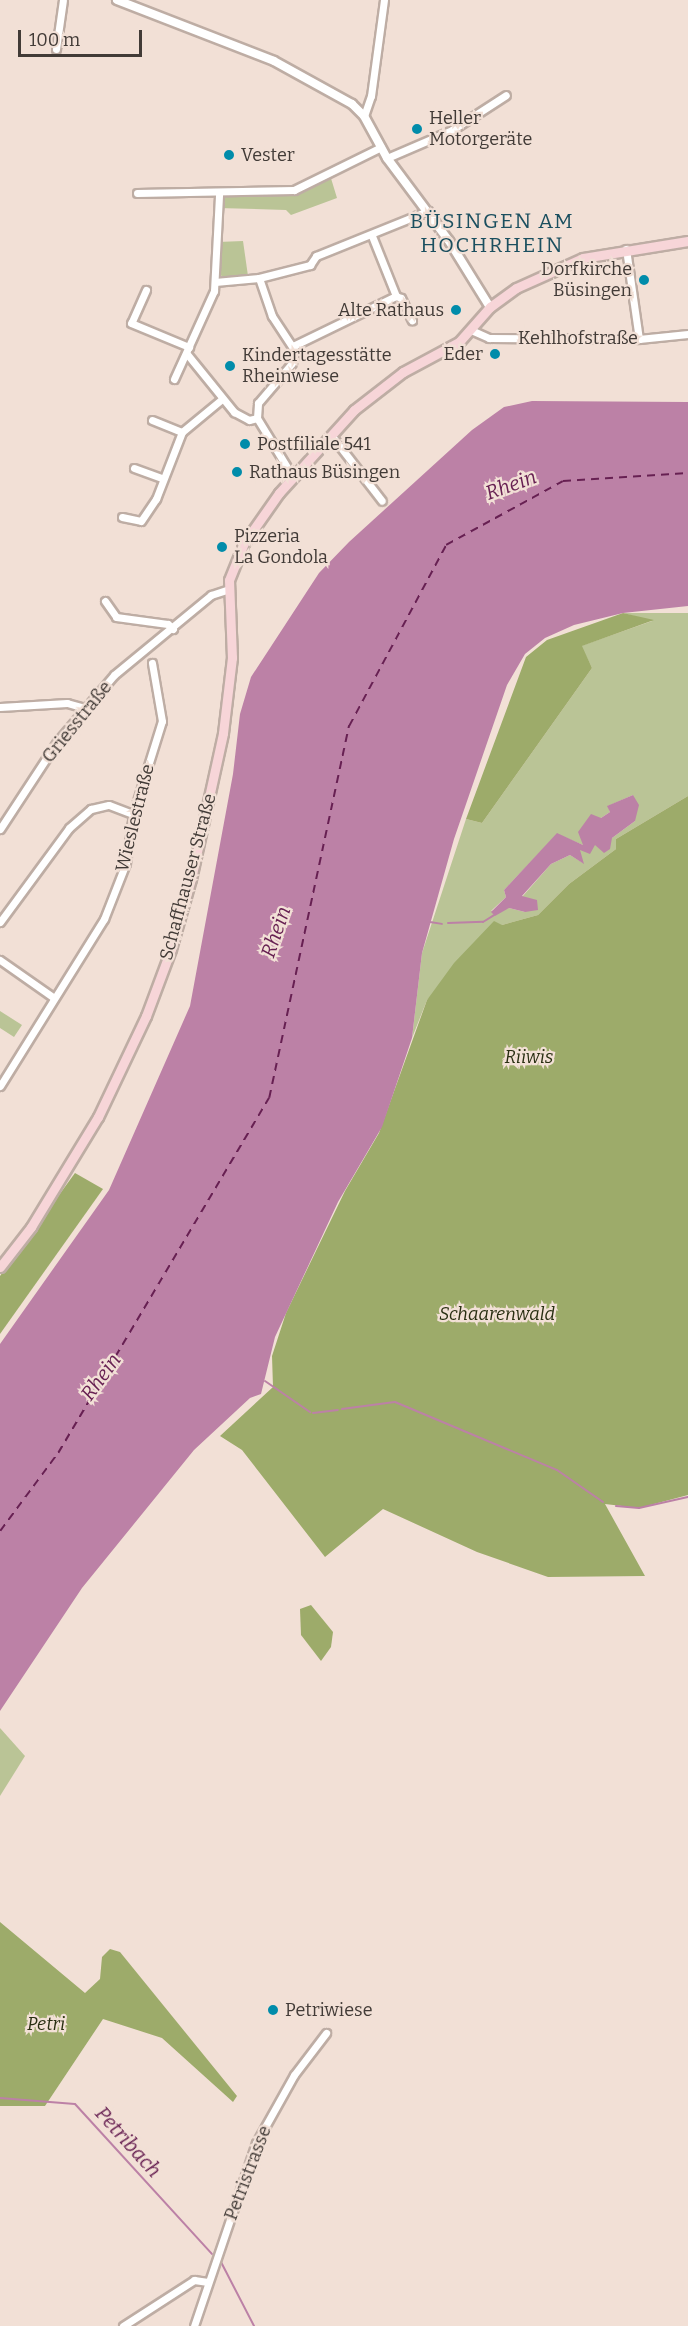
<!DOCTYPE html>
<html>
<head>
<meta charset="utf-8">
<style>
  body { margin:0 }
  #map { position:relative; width:688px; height:2326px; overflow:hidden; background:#f2e0d6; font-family:Bitter,serif }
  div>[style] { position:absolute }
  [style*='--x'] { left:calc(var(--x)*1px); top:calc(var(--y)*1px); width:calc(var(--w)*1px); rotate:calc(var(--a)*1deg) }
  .green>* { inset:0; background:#bac496 }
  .forest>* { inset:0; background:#9dab6a }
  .water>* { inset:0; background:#bc81a6 }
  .stream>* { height:2px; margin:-1px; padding:0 1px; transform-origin:1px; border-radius:1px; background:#bc81a6 }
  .ferry>* { height:1.5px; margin-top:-0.75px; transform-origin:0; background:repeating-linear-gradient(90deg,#672052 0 8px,transparent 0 14px) }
  .roads { filter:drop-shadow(2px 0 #beada4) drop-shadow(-2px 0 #beada4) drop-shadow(0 2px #beada4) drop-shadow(0 -2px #beada4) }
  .minor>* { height:7px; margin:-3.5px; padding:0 3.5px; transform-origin:3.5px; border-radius:3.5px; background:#fff }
  .tertiary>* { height:8px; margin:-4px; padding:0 4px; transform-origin:4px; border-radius:4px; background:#fff }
  .secondary>* { height:9px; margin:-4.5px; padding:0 4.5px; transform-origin:4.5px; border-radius:4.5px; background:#f7d5d8 }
  .dots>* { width:16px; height:16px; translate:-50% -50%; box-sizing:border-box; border:3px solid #f2e0d6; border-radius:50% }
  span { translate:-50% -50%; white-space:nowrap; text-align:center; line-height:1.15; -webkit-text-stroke:4.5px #f2e0d6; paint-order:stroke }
  .poi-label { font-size:18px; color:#423b37 }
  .left { translate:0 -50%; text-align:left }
  .right { translate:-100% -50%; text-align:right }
  .street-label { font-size:18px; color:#423b37 }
  .park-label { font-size:18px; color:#282e11; font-style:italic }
  .water-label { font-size:20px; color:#672052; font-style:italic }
  .quarter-label { font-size:21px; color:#1b4f5f; letter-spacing:1.5px }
  .scale { position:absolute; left:18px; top:30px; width:124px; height:27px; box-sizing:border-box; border:3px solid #423b37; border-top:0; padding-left:8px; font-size:18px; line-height:21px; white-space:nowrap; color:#423b37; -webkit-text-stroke:4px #f2e0d6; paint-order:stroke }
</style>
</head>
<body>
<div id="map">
  <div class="green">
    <div style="clip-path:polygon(330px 175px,337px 198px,291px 215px,286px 210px,218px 208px,219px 194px,279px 192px)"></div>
    <div style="clip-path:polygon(243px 241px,248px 276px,223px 278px,217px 270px,218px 242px)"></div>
    <div style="clip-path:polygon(evenodd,623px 613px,688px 613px,688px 796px,616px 839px,616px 849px,569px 884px,538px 915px,502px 925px,427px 1000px,412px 1038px,422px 953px,466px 819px,482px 823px,592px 668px,581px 646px,652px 621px,623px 613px,633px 795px,635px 821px,612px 838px,579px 850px,583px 863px,570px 855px,551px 864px,522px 897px,525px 912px,509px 908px,491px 911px,506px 897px,504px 890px,557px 834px,583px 845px,601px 818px,610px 812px,608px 806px,633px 795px)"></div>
    <div style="clip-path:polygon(0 1011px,22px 1025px,14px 1037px,0 1028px)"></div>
    <div style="clip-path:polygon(0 1728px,25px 1756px,0 1796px)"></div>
  </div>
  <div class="forest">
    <div style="clip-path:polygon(623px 613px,654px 620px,582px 646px,592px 668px,482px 823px,466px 819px,526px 657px,547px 640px)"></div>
    <div style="clip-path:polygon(688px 796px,688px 1495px,639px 1508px,605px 1504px,645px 1576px,548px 1577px,477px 1552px,383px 1509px,325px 1557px,242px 1450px,220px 1436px,273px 1387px,272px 1356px,286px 1313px,345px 1191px,379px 1133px,427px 1000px,454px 963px,494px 921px,502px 925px,538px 915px,569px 884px,616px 849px,616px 839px)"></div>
    <div style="clip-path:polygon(75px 1173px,103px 1189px,0 1334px,0 1276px)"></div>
    <div style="clip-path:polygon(311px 1605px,333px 1632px,331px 1647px,321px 1661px,301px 1635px,300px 1609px)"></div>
    <div style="clip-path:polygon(0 1922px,85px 1993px,100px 1979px,102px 1957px,110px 1949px,120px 1952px,237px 2096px,233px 2102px,162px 2038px,103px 2019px,45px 2106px,0 2106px)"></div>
  </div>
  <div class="water">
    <div style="clip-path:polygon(532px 401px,688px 402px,688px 606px,623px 613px,574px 625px,545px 638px,525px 654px,507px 685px,454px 839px,422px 953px,412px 1038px,382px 1127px,338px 1202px,275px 1337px,261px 1394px,250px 1398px,194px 1450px,82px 1588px,0 1711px,0 1344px,109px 1190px,190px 1006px,233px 774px,240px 714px,251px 677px,319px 573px,349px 542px,472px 430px,504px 407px)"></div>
    <div style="clip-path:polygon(633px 795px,639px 805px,635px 821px,612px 838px,610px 849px,604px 853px,595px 845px,590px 854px,580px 850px,584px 864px,570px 855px,551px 864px,522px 896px,537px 900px,538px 910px,525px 912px,509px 908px,495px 916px,491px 912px,506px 897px,504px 890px,557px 833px,583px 845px,578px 832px,591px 814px,601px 818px,610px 812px,607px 806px)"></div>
  </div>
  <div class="stream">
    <div style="--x:430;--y:922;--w:12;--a:9"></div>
    <div style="--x:448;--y:923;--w:35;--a:-2"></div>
    <div style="--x:483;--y:922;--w:13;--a:-32"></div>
    <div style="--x:265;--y:1381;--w:55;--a:34.6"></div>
    <div style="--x:342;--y:1409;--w:53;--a:-7.5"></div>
    <div style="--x:395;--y:1402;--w:176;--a:22.8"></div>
    <div style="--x:557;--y:1470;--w:56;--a:34.8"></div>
    <div style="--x:313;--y:1413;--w:25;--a:-7"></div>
    <div style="--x:616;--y:1506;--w:23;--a:5"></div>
    <div style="--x:639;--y:1508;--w:50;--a:-12.7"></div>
    <div style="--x:0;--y:2098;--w:75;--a:4.6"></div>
    <div style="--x:75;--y:2104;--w:203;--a:47.6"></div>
    <div style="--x:221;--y:2262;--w:72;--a:62.7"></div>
  </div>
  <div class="ferry">
    <div style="--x:0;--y:1531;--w:97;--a:-53.4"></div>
    <div style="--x:58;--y:1453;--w:413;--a:-59.3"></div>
    <div style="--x:269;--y:1098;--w:381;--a:-77.9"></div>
    <div style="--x:349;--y:726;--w:205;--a:-61.8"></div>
    <div style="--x:446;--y:545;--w:133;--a:-28.7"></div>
    <div style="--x:563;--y:481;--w:125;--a:-3.7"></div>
  </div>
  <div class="roads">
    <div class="minor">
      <div style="--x:56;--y:49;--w:49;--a:-81.9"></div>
      <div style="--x:364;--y:116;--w:21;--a:-71"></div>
      <div style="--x:371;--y:96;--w:97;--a:-82.3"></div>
      <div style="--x:387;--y:158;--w:71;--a:-23.3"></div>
      <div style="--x:452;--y:130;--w:64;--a:-32.9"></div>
      <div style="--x:137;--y:193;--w:157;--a:-1.1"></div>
      <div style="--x:294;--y:190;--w:97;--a:-26.3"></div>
      <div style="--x:626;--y:249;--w:91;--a:81.8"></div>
      <div style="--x:215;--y:282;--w:44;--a:-5.2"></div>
      <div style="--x:259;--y:278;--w:53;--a:-14.3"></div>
      <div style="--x:310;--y:265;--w:11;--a:-56"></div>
      <div style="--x:316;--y:256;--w:121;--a:-21.9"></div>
      <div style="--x:146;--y:290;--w:36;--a:114"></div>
      <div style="--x:131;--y:323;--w:63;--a:22.5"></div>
      <div style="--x:396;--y:296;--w:5;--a:22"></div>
      <div style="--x:401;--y:298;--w:25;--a:64"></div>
      <div style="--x:471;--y:330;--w:20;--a:24"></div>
      <div style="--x:489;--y:338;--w:150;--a:0.4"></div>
      <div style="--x:639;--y:339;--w:49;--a:-5.8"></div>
      <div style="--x:293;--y:346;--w:114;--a:-25.9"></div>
      <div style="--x:396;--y:296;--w:65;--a:-111.8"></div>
      <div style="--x:187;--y:354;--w:75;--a:51"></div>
      <div style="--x:234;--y:412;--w:17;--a:28"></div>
      <div style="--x:249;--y:420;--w:8;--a:-14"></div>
      <div style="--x:257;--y:418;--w:69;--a:58.6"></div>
      <div style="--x:174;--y:379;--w:97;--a:-65.6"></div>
      <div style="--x:214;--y:291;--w:97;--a:-87"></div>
      <div style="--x:257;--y:418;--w:15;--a:-86"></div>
      <div style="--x:258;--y:403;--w:52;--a:-49.6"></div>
      <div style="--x:292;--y:363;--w:12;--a:-76"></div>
      <div style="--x:295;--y:351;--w:42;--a:-123.3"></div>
      <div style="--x:272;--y:316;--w:40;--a:-108.9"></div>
      <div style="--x:152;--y:420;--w:32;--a:22"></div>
      <div style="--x:331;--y:435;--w:83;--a:52.3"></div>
      <div style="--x:134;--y:468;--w:30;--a:20"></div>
      <div style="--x:122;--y:517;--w:19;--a:12"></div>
      <div style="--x:141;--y:521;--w:27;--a:-56"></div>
      <div style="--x:156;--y:499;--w:72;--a:-68.8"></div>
      <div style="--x:182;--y:432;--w:52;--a:-39.5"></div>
      <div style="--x:105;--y:601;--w:19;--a:55"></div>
      <div style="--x:116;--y:617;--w:52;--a:7.7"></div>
      <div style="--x:168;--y:624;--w:7;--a:45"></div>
      <div style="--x:0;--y:707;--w:67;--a:-3.4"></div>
      <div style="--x:67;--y:703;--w:18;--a:16"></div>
      <div style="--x:0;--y:829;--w:104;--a:-56.8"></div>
      <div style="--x:57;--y:742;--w:88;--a:-49.6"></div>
      <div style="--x:114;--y:675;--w:126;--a:-39.5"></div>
      <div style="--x:211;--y:595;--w:19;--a:-18"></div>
      <div style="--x:0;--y:922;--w:117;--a:-53.7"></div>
      <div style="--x:69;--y:828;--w:29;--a:-41"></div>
      <div style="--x:91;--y:809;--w:18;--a:-13"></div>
      <div style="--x:109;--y:805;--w:26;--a:21"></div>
      <div style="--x:0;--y:960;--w:66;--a:35.1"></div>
      <div style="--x:0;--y:1086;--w:197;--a:-58.1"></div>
      <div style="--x:104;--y:919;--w:60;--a:-68.6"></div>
      <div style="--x:126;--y:863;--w:49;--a:-81.9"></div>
      <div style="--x:133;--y:814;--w:97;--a:-72.7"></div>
      <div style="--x:162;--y:721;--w:59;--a:-99.8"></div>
      <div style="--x:123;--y:2326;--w:85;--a:-32.9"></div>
      <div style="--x:194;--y:2280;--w:14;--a:8"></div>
      <div style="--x:194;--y:2326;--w:193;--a:-71.3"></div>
      <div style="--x:256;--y:2143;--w:78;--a:-60.8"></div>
      <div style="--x:294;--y:2075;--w:53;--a:-52.7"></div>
    </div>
    <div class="tertiary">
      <div style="--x:117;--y:0;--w:168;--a:21.2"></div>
      <div style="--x:274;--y:61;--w:89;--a:28.9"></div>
      <div style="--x:352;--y:104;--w:17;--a:45"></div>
      <div style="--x:364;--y:116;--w:48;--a:61.3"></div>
      <div style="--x:387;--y:158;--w:104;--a:53.2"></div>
      <div style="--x:449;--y:241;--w:78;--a:58.2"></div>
    </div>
    <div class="secondary">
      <div style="--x:0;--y:1267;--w:51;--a:-52.2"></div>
      <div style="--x:31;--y:1227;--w:129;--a:-58.7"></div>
      <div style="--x:98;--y:1117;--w:112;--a:-64.6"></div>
      <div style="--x:146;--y:1016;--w:72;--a:-69.5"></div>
      <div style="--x:171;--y:949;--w:73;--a:-74.1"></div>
      <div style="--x:191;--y:879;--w:149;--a:-77.6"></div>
      <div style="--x:223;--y:733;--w:76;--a:-83.2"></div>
      <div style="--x:232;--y:658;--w:78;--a:-92.2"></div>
      <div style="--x:229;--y:580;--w:40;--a:-68"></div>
      <div style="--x:244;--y:543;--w:61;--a:-55"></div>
      <div style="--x:279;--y:493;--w:112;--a:-47.9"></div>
      <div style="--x:354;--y:410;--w:62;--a:-37.8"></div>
      <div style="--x:403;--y:372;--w:64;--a:-28.2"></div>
      <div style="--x:459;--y:342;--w:47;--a:-48.5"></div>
      <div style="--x:490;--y:307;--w:32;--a:-36"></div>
      <div style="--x:516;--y:288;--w:73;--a:-24.1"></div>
      <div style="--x:583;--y:258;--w:106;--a:-9.2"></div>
    </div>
  </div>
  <div class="dots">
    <div style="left:417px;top:129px;background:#018caa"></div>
    <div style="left:229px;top:155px;background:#018caa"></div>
    <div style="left:644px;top:280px;background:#018caa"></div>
    <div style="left:456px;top:310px;background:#018caa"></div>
    <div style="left:495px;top:354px;background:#018caa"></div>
    <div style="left:230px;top:366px;background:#018caa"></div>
    <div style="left:245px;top:444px;background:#018caa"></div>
    <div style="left:237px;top:472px;background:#018caa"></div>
    <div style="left:222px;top:547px;background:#018caa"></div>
    <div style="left:273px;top:2010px;background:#018caa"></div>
  </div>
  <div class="poi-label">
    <span class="left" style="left:429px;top:129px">Heller<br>Motorgeräte</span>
    <span class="left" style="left:241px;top:155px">Vester</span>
    <span class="right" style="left:632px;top:280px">Dorfkirche<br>Büsingen</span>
    <span class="right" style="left:444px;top:310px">Alte Rathaus</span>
    <span class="right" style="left:483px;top:354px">Eder</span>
    <span class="left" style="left:242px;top:366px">Kindertagesstätte<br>Rheinwiese</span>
    <span class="left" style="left:257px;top:444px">Postfiliale 541</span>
    <span class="left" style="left:249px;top:472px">Rathaus Büsingen</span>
    <span class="left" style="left:234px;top:547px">Pizzeria<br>La Gondola</span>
    <span class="left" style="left:285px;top:2010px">Petriwiese</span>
  </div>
  <div class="street-label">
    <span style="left:578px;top:338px">Kehlhofstraße</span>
    <span style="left:77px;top:722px;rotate:-51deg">Griesstraße</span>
    <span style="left:135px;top:818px;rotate:-76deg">Wieslestraße</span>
    <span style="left:188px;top:877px;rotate:-75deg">Schaffhauser Straße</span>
    <span style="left:248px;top:2173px;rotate:-69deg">Petristrasse</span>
  </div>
  <div class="park-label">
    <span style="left:529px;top:1057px">Riiwis</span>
    <span style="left:497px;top:1314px">Schaarenwald</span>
    <span style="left:46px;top:2024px">Petri</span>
  </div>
  <div class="water-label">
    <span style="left:511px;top:485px;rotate:-20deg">Rhein</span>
    <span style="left:276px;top:932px;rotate:-71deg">Rhein</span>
    <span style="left:101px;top:1377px;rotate:-54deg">Rhein</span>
    <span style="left:128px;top:2142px;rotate:48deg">Petribach</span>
  </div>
  <div class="quarter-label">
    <span style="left:492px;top:233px">BÜSINGEN AM<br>HOCHRHEIN</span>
  </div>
  <div class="scale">100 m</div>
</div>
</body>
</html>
